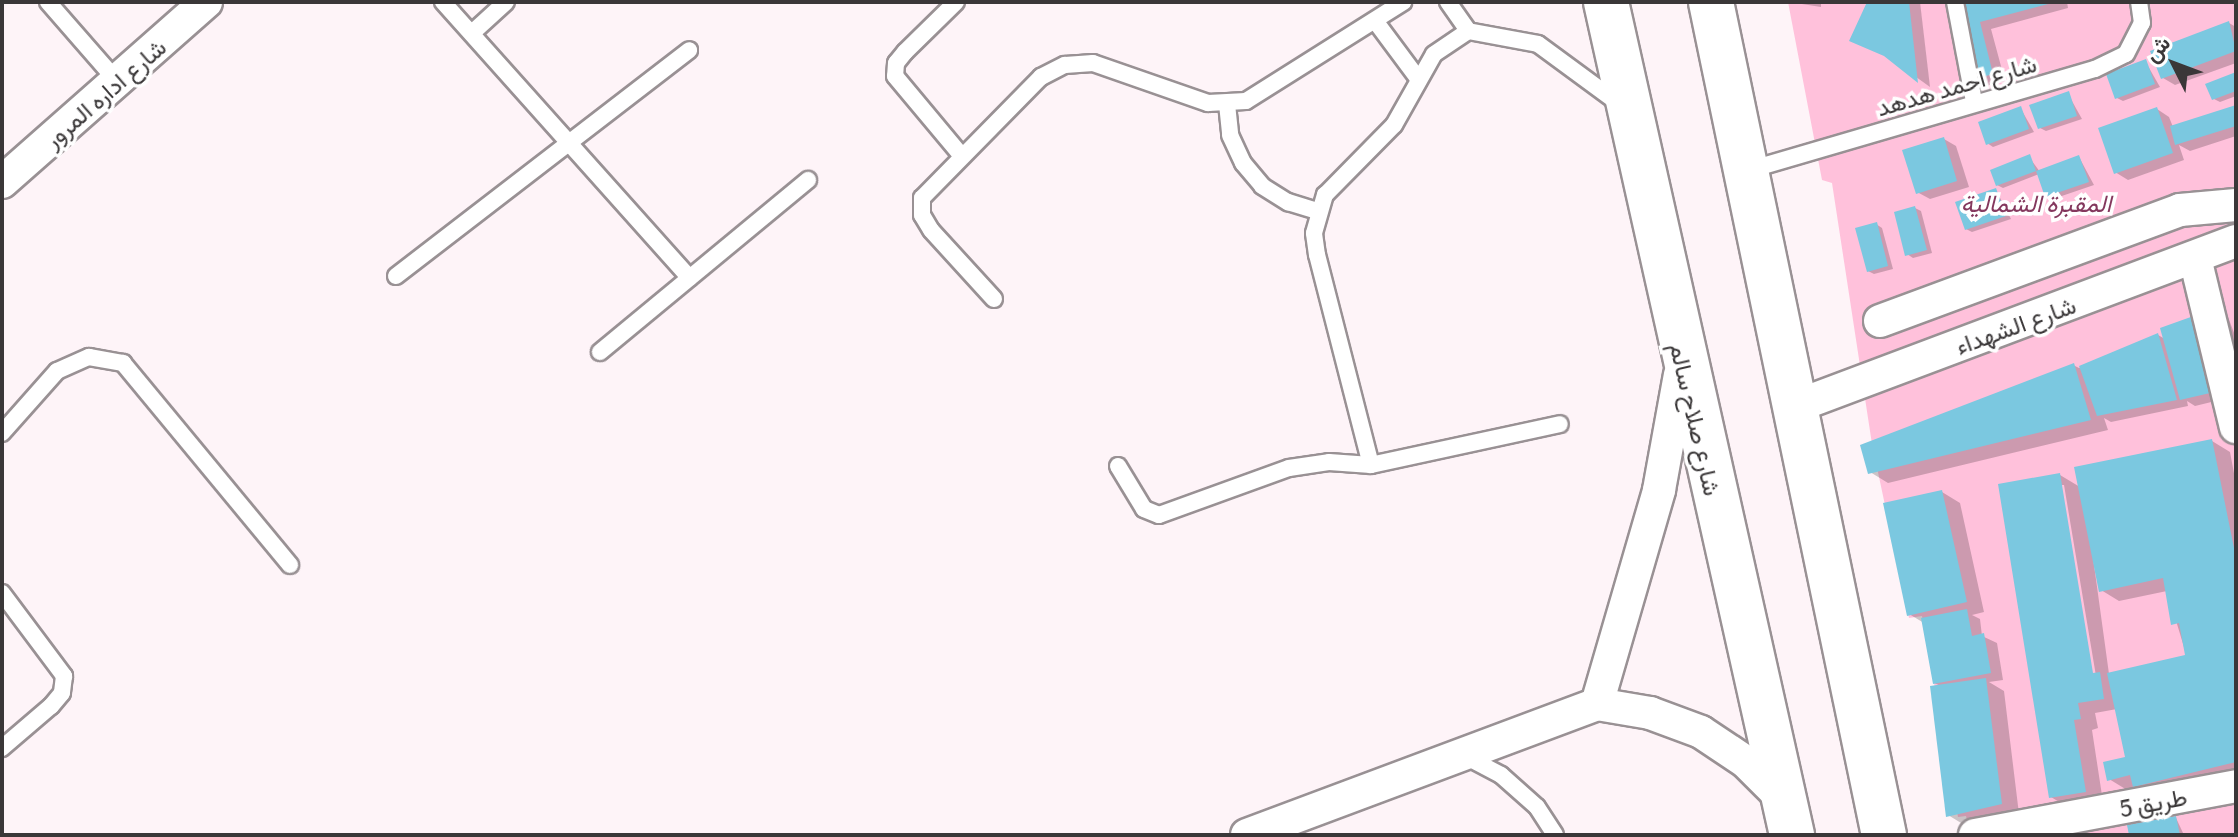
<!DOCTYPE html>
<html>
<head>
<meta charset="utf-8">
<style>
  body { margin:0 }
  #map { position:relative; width:2238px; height:837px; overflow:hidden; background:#fef4f8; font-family:Literata,Vazirmatn,serif }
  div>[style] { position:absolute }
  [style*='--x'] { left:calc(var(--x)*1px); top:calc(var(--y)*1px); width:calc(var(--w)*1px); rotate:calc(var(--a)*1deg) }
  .green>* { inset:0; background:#ffc1db }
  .shadow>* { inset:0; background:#0003 }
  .building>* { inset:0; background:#7bc8e0 }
  .roads { filter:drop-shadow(2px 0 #999194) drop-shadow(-2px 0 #999194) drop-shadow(0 2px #999194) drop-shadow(0 -2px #999194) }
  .lane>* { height:16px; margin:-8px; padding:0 8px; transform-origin:8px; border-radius:8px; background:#fff }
  .street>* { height:32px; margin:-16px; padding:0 16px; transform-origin:16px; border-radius:16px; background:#fff }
  .highway>* { height:44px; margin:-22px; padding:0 22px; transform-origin:22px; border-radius:22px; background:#fff }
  span { translate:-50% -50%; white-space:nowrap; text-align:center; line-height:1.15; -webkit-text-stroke:7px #fff; paint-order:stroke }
  .street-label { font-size:24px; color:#3a3738 }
  .park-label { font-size:24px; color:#84385e; font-style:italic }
  .frame { position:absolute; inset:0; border:4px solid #3a3738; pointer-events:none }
  .north { position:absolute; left:2134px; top:24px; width:80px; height:80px; -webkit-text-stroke:6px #fff; paint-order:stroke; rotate:312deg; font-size:22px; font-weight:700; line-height:32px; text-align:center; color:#3a3738 }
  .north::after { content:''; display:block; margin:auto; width:28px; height:36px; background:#3a3738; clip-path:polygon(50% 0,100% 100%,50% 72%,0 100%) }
</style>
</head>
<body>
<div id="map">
  <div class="green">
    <div style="clip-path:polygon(1788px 2px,2236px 2px,2236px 835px,1970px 835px,1966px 816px,1958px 817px,1922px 616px,1909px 618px,1872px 444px,1832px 183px,1822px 180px)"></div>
  </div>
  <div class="shadow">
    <div style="clip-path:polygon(1789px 2px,1821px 2px,1821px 7px)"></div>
    <div style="clip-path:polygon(1869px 2px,1920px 2px,1930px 87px,1891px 59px)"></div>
    <div style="clip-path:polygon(1970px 2px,2067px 2px,2068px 8px,1991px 29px,2005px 81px,1986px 86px,1973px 79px)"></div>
    <div style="clip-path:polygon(2229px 23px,2236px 27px,2236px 63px,2175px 85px,2163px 78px)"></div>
    <div style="clip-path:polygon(2145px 61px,2160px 87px,2123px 101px,2117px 98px)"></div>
    <div style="clip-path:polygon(2236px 74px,2236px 96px,2220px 102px,2214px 99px)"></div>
    <div style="clip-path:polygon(2068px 94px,2082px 119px,2046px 131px,2040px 128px)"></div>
    <div style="clip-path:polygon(2236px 107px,2236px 136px,2190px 151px,2179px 145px,2184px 160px,2128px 180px,2115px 172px,2157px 109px,2169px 117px,2173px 127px)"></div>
    <div style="clip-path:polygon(2021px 109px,2034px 132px,1993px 147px,1987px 143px)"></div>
    <div style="clip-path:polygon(1944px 139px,1956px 146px,1969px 187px,1930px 199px,1917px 192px)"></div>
    <div style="clip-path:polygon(2029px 157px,2040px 172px,2079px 157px,2094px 185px,2053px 199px,2039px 174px,2003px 188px,1997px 185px)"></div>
    <div style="clip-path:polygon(1996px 190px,2011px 219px,1972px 232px,1966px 229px)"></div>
    <div style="clip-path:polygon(1915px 208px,1921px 211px,1932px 253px,1913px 258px,1907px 254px)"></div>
    <div style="clip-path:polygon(1876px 224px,1882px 228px,1893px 269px,1874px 274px,1868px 271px)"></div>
    <div style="clip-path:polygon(2215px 310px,2228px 317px,2236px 338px,2236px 396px,2195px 406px,2187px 401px,2188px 406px,2111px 422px,2104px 418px,2108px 430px,1888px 483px,1870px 472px,2073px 365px,2079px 368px,2158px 335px,2165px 339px)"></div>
    <div style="clip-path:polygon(evenodd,2212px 441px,2230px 452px,2236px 484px,2236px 775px,2153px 796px,2138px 787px,2127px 790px,2109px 779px,2127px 759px,2117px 709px,2095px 713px,2098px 728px,2092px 730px,2103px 802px,2069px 808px,2051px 797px,2060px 475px,2080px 487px,2212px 441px,2060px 485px,2064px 485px,2097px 682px,2093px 683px,2060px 485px,2212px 441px,2091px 543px,2101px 590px,2119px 601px,2167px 591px,2187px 657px,2109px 674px,2091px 543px)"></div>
    <div style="clip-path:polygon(1942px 492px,1960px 503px,1984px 612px,1972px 615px,1980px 619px,1982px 636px,1997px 643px,2003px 680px,1989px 682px,2004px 691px,2019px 814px,1966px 826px,1948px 815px,1941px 686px,1934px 683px,1924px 623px,1909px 614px)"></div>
    <div style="clip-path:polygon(2176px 818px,2184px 835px,2131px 835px)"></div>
  </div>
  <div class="building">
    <div style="clip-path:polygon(1867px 2px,1909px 2px,1918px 83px,1884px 56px,1849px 41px)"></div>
    <div style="clip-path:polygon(1962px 2px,2052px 2px,2052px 3px,1980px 22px,1993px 74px,1971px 80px)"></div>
    <div style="clip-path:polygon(2229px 21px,2236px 51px,2161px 79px,2150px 51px)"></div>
    <div style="clip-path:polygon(2146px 59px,2155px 84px,2115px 99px,2106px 74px)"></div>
    <div style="clip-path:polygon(2236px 72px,2236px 91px,2212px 100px,2205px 84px)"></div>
    <div style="clip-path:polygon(2069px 91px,2077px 116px,2038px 129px,2029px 105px)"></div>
    <div style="clip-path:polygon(2236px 105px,2236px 126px,2175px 145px,2170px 126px)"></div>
    <div style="clip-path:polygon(2021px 106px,2029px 129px,1986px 145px,1978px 122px)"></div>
    <div style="clip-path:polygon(2157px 107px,2173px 153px,2114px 174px,2098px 128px)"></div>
    <div style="clip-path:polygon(1944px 137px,1957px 181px,1916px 194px,1902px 150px)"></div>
    <div style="clip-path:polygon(2030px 154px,2036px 171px,1996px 186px,1990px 170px)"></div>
    <div style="clip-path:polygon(2079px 155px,2089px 182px,2045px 197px,2036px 171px)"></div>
    <div style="clip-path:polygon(1996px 188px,2006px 216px,1965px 230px,1955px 202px)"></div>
    <div style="clip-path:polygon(1915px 206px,1927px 250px,1905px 256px,1894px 212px)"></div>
    <div style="clip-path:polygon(1877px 222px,1888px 266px,1867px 272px,1855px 228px)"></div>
    <div style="clip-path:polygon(2216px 308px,2236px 352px,2236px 387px,2180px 400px,2160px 328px)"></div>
    <div style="clip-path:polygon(2158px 333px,2177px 400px,2097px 416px,2079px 366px)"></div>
    <div style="clip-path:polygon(2074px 363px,2091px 420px,1868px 474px,1860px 445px)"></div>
    <div style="clip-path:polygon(2212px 439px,2236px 558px,2236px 762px,2133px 787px,2130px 775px,2107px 781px,2103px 762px,2125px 757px,2107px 673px,2185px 655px,2179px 623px,2171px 625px,2163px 578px,2099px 592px,2074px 467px)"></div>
    <div style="clip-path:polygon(2060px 473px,2093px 673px,2100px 672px,2104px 699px,2078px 703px,2081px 719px,2074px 720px,2086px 792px,2049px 798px,1998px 484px)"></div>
    <div style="clip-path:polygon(1942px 490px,1967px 602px,1907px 616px,1883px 503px)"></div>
    <div style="clip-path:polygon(1967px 609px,1972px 636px,1984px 633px,1991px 673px,1933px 684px,1921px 618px)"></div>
    <div style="clip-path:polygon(1986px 678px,2002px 804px,1946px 817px,1930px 686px)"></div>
    <div style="clip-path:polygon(2176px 816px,2180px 835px,2129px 835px,2127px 825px)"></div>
  </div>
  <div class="roads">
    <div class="lane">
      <div style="--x:48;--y:2;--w:105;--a:48.9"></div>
      <div style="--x:443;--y:2;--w:370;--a:48.2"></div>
      <div style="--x:956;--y:2;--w:71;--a:135.6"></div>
      <div style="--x:905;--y:52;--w:14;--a:129"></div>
      <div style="--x:896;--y:63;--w:13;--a:94"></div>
      <div style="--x:895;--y:76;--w:103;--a:50.1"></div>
      <div style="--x:1448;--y:2;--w:35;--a:55"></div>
      <div style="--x:1955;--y:2;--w:102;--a:79.2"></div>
      <div style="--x:1376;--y:22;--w:72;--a:53.4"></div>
      <div style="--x:472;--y:33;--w:46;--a:-42.4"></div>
      <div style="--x:1227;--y:104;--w:31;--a:84"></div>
      <div style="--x:1230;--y:135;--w:31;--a:65"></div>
      <div style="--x:1243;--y:163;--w:30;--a:50"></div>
      <div style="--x:1262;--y:186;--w:31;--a:32"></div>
      <div style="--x:1288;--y:202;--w:31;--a:17"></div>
      <div style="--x:1749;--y:170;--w:360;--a:-16.3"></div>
      <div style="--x:2095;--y:69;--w:34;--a:-26"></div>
      <div style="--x:2126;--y:54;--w:35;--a:-63"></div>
      <div style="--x:2142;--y:23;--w:21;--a:-98"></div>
      <div style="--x:396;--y:276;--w:370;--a:-37.6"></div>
      <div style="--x:994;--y:299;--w:93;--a:-132.4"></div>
      <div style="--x:931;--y:230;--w:17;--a:-121"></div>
      <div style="--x:922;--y:215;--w:17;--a:-90"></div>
      <div style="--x:922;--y:198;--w:170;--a:-45.5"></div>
      <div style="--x:1041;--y:77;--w:27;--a:-27"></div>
      <div style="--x:1065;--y:65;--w:28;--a:-4"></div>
      <div style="--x:1093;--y:63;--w:122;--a:19.2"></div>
      <div style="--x:1208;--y:103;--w:38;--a:-3"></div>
      <div style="--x:1246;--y:101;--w:186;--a:-32.2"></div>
      <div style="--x:600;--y:352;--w:270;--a:-39.6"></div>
      <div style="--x:2;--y:433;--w:83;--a:-48.4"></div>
      <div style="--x:57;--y:371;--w:35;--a:-24"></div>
      <div style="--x:89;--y:357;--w:35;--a:10"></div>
      <div style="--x:123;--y:363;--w:262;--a:50.4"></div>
      <div style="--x:1371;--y:465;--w:217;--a:-104.4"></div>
      <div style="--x:1317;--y:255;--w:22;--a:-98"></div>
      <div style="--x:1314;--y:233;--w:40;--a:-74"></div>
      <div style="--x:1325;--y:195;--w:98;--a:-45.4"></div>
      <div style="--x:1394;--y:125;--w:81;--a:-60.6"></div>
      <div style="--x:1434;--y:54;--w:41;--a:-34.1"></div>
      <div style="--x:1468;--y:31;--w:71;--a:10.5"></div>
      <div style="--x:1538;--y:44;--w:103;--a:36.3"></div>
      <div style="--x:1118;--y:466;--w:50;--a:58.8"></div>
      <div style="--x:1144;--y:509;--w:16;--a:22"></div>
      <div style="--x:1159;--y:515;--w:138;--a:-19.9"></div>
      <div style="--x:1289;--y:468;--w:40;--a:-8.5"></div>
      <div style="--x:1329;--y:462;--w:42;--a:4.1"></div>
      <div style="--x:1371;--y:465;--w:193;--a:-12.2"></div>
      <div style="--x:2;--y:593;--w:104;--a:53.2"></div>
      <div style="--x:64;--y:676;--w:17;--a:97"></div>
      <div style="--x:62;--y:693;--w:17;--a:130"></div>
      <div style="--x:51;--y:706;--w:65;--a:139.4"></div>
      <div style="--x:1461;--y:754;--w:45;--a:27.7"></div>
      <div style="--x:1501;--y:775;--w:48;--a:41.6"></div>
      <div style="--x:1537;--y:807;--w:33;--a:57"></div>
    </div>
    <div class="street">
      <div style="--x:2;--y:182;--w:272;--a:-41.4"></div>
      <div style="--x:2195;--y:258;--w:174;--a:76.4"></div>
      <div style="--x:1880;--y:321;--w:320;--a:-20.3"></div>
      <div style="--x:2180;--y:210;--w:56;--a:-5.1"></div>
      <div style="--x:1794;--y:407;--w:472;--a:-20.6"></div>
      <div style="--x:1597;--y:704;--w:223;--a:-73.8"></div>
      <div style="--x:1659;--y:490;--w:117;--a:-79.7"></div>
      <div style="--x:1247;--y:835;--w:374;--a:-20.5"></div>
      <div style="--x:1597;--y:704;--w:54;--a:9.6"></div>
      <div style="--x:1650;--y:713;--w:54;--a:20.4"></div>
      <div style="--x:1701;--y:732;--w:54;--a:33.7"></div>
      <div style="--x:1746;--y:762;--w:54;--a:45"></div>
      <div style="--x:1975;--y:835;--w:266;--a:-10.6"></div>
    </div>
    <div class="highway">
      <div style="--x:1606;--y:2;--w:854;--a:77.41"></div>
      <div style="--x:1711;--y:2;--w:851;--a:78.27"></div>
    </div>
  </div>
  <div class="street-label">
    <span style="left:1956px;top:84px;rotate:-16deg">شارع احمد هدهد</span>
    <span style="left:104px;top:92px;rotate:-41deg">شارع اداره المرور</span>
    <span style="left:2015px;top:324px;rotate:-20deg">شارع الشهداء</span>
    <span style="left:1697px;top:419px;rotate:77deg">شارع صلاح سالم</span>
    <span style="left:2153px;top:801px;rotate:-11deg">طريق 5</span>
  </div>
  <div class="park-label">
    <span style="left:2036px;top:202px">المقبرة الشمالية</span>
  </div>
  <div class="frame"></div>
  <div class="north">ش</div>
</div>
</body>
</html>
